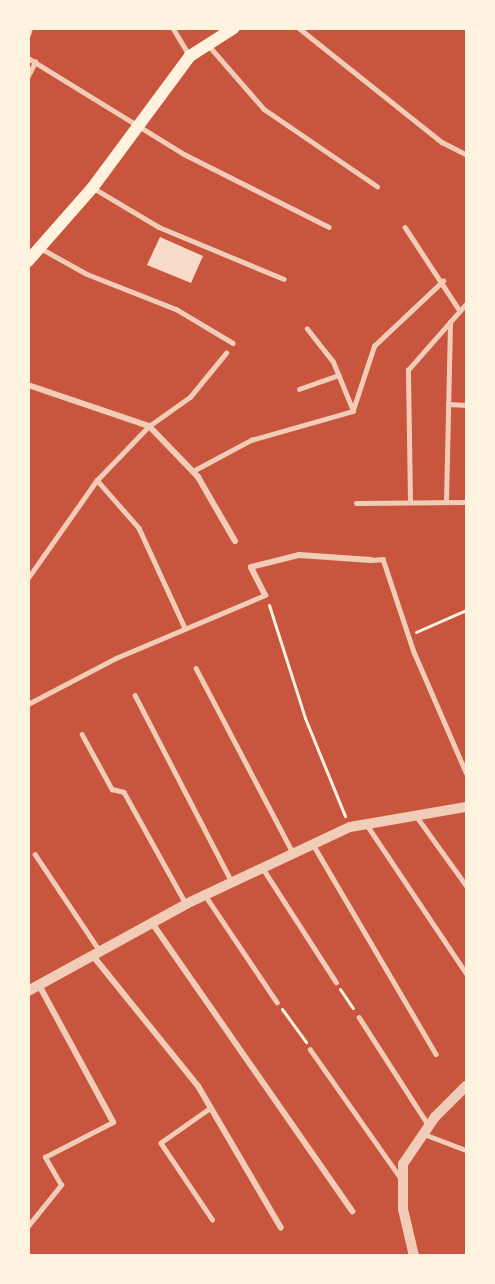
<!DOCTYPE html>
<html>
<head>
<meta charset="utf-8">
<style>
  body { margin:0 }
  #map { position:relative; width:495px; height:1284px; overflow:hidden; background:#c8553d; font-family:"Fira Sans Condensed",sans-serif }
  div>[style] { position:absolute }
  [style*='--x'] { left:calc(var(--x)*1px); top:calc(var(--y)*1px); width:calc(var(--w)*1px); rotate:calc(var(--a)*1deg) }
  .building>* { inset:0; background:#f7dbc8 }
  .path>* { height:3px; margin:-1.5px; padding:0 1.5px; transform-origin:1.5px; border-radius:1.5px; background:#fff3e0 }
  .service>* { height:4.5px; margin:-2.25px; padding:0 2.25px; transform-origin:2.25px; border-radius:2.25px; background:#f1ccb7 }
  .minor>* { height:6px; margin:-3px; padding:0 3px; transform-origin:3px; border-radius:3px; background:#f1ccb7 }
  .tertiary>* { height:10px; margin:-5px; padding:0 5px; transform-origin:5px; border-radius:5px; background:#f1ccb7 }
  .secondary>* { height:12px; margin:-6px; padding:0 6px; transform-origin:6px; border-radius:6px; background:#fff3e0 }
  span { translate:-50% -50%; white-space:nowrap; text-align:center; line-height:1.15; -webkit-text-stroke:4.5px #fff3e0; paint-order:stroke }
  .frame { position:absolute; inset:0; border:30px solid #fff3e0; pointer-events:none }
</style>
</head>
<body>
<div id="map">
  <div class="building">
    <div style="clip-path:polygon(160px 237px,203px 256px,191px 283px,147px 265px)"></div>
  </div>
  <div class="path">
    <div style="--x:269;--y:605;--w:119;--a:72.3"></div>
    <div style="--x:305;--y:718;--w:106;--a:67.8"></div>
    <div style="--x:416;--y:632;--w:55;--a:-23.7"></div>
    <div style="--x:340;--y:989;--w:23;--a:56"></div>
    <div style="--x:282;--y:1009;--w:41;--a:54"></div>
  </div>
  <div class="service">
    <div style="--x:173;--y:28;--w:33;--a:59"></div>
    <div style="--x:299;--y:28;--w:183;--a:38.6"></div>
    <div style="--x:442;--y:142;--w:27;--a:27"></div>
    <div style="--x:28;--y:35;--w:7;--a:-74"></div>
    <div style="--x:210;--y:47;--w:82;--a:48.9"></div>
    <div style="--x:264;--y:109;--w:137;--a:34.3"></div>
    <div style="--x:28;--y:58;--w:183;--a:31.6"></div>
    <div style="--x:184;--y:154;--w:162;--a:26.7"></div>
    <div style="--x:28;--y:76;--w:16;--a:-63"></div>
    <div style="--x:95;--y:189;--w:74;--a:30.7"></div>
    <div style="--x:159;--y:227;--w:135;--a:22.6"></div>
    <div style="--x:405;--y:227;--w:100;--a:56.8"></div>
    <div style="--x:42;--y:249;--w:51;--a:29.1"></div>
    <div style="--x:87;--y:274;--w:96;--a:21.5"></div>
    <div style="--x:176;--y:309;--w:66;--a:30.8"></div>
    <div style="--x:299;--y:389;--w:42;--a:-19.3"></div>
    <div style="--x:448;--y:404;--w:18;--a:3"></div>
    <div style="--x:353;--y:410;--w:67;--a:-71.8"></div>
    <div style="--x:374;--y:346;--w:95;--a:-43.3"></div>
    <div style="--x:193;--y:471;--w:66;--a:-28.1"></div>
    <div style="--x:251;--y:440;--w:106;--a:-15.9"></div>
    <div style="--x:353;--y:411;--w:53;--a:-112.2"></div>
    <div style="--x:333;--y:362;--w:42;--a:-128.2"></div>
    <div style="--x:97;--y:480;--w:64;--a:48.8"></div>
    <div style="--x:139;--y:528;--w:110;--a:65.3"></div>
    <div style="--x:410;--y:501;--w:131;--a:-90.9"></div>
    <div style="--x:408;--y:370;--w:88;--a:-48.7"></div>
    <div style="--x:446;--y:501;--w:179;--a:-88.7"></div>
    <div style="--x:356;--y:503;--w:110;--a:-0.5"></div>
    <div style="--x:371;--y:560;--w:12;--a:-5"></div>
    <div style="--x:383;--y:559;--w:98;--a:71.6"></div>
    <div style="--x:414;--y:652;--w:131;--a:66.6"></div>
    <div style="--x:28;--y:578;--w:120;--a:-54.9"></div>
    <div style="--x:97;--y:480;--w:75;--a:-46.1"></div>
    <div style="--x:149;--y:426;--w:50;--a:-35.3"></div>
    <div style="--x:190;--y:397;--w:57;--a:-50.7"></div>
    <div style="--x:196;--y:668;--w:209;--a:62.3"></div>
    <div style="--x:135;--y:695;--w:211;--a:62.6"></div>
    <div style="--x:28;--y:704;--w:99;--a:-27.6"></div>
    <div style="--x:116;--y:658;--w:162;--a:-22.9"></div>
    <div style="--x:82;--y:734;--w:63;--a:61.4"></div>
    <div style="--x:112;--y:789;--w:12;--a:14"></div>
    <div style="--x:124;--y:792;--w:128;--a:61"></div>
    <div style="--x:417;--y:817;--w:84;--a:54.2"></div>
    <div style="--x:367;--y:825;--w:178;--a:56.2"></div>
    <div style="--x:314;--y:846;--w:241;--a:59.6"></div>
    <div style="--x:35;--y:854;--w:117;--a:56.2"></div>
    <div style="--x:262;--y:867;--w:137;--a:57.2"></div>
    <div style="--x:205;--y:895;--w:129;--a:56.1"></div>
    <div style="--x:359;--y:1017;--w:130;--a:57.3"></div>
    <div style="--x:310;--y:1049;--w:156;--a:54.9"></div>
    <div style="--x:211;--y:1108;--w:61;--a:145"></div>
    <div style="--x:161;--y:1143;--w:92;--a:56.1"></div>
    <div style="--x:424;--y:1134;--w:45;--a:20.9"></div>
    <div style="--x:28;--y:1226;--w:53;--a:-51.2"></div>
    <div style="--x:61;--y:1185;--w:32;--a:-120"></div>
    <div style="--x:45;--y:1157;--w:76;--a:-27.2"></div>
  </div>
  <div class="minor">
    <div style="--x:28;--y:385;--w:128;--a:18.7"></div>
    <div style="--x:149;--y:426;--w:71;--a:46.1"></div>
    <div style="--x:198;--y:477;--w:74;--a:60"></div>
    <div style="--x:265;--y:595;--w:31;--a:-117"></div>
    <div style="--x:251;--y:567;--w:49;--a:-14"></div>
    <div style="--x:299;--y:555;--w:72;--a:4"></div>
    <div style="--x:152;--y:923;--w:351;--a:55.2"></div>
    <div style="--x:93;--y:956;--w:167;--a:51.1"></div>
    <div style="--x:198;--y:1086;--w:164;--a:59.7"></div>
    <div style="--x:39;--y:985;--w:156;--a:61.6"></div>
  </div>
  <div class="tertiary">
    <div style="--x:28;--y:991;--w:180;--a:-28.8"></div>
    <div style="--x:186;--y:904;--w:181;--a:-25.2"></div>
    <div style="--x:350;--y:827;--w:118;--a:-9.8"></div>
    <div style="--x:414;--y:1256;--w:48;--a:-103.2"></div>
    <div style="--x:403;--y:1209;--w:45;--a:-90"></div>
    <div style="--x:403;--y:1164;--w:57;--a:-55.8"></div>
    <div style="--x:435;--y:1117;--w:44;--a:-45"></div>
  </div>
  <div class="secondary">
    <div style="--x:28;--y:261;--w:98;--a:-48.7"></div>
    <div style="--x:93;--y:187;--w:163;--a:-53.5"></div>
    <div style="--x:190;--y:56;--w:52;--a:-32.5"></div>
  </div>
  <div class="frame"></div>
</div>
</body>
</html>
